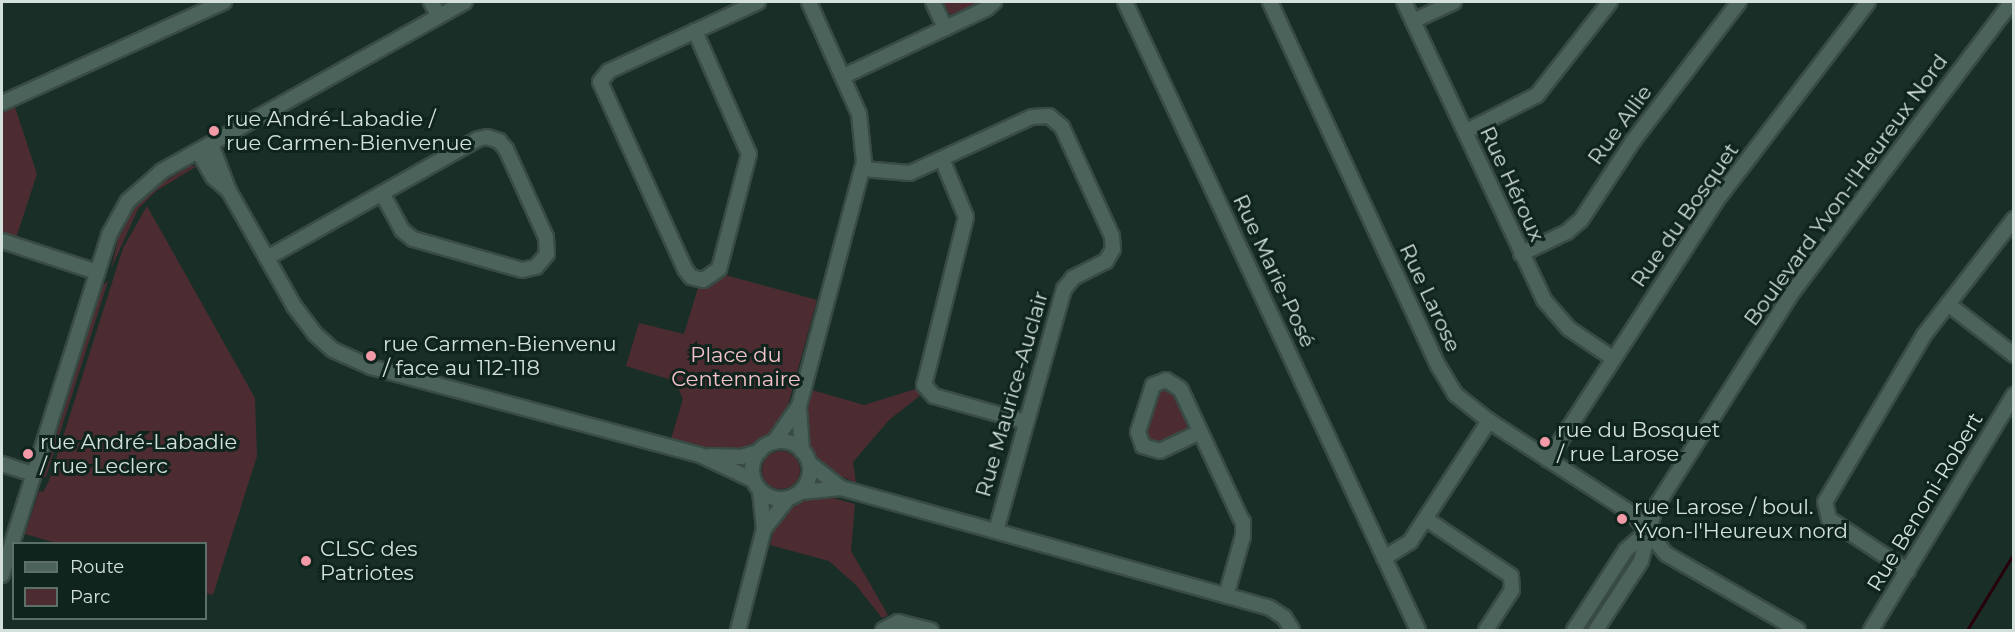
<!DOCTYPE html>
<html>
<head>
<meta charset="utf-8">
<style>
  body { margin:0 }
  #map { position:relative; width:2015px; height:632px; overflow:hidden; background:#192e27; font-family:Montserrat,sans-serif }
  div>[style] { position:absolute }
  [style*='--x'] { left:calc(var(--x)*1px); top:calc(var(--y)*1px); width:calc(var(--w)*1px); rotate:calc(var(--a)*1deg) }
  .green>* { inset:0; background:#4c2c31 }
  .round { border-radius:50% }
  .stream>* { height:3px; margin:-1.5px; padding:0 1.5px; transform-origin:1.5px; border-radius:1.5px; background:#27010a }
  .roads { filter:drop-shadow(2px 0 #394b45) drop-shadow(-2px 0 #394b45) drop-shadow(0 2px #394b45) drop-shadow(0 -2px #394b45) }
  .minor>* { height:14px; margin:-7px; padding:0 7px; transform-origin:7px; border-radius:7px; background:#4c635b }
  .minor>.ring { margin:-7px; padding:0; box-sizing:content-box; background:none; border:14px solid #4c635b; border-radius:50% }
  .dots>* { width:16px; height:16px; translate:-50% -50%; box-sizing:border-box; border:3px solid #0f241d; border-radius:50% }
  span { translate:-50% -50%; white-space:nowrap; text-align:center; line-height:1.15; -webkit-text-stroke:6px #0f241d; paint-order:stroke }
  .poi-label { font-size:21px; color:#d3e0db }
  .left { translate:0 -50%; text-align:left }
  .street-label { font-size:21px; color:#d3e0db }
  .park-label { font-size:21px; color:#f5c2c9 }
  .frame { position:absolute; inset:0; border:3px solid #d3e0db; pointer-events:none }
  .legend { position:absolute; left:12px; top:542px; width:195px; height:78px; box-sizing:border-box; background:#0f241d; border:2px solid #5d6f69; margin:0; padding:8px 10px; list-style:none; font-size:18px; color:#d3e0db }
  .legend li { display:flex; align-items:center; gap:12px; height:30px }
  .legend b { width:30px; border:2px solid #5d6f69 }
</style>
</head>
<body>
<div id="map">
  <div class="green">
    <div style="clip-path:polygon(940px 2px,984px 2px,952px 16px)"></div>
    <div style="clip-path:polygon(15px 107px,37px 174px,16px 238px,2px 234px,2px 109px)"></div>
    <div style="clip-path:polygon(190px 166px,197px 166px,156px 191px,138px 209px,111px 269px,118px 239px,135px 206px,157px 186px)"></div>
    <div style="clip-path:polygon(147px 206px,255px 398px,257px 456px,213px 595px,206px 593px,206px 544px,56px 543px,25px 534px,39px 491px,43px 492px,49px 481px,123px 248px)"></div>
    <div style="clip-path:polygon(725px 275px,817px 300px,785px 416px,770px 437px,748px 450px,730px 453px,671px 439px,683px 399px,675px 381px,626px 366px,639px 323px,684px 334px,698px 288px,711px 287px)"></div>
    <div style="clip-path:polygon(108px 281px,46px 477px,43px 478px,102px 286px)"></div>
    <div style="clip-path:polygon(919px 388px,922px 394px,889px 420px,853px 462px,856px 483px,819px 466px,807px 442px,805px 418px,812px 390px,864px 405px)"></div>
    <div style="clip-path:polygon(1167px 388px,1175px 394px,1188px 429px,1157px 444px,1148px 441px,1145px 431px,1157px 392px)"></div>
    <div class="round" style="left:762px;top:451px;width:38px;height:38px"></div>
    <div style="clip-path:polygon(822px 495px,855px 504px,851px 551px,888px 615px,882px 618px,856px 585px,829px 561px,770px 545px,776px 522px,791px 505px)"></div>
    <div style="clip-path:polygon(1631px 553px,1636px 556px,1587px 630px,1581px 630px)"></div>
  </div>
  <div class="stream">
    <div style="--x:1967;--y:630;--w:90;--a:-58.6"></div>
  </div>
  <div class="roads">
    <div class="minor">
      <div style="--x:431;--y:2;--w:16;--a:60"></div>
      <div style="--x:933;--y:2;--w:29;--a:65"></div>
      <div style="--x:1125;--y:2;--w:693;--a:64.99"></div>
      <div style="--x:1270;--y:2;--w:402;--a:65.2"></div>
      <div style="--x:1439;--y:367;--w:31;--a:59"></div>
      <div style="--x:1455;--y:394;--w:43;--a:38.5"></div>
      <div style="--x:1489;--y:421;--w:171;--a:32.9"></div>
      <div style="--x:1633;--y:514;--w:52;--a:50.5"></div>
      <div style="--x:1666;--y:554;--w:152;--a:29.9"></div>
      <div style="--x:1404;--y:2;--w:329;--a:64.8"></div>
      <div style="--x:1544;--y:300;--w:37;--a:49"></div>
      <div style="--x:1568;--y:328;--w:55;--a:34"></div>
      <div style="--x:1413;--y:21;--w:45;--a:-24.9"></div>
      <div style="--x:695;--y:31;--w:134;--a:66.3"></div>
      <div style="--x:749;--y:154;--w:119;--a:104.6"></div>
      <div style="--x:719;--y:269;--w:19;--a:145"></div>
      <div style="--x:703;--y:280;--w:12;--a:-166"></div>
      <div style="--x:691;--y:277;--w:10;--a:-127"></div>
      <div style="--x:685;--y:269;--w:205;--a:-114.4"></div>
      <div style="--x:600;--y:82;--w:14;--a:-51"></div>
      <div style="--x:609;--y:71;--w:164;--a:-24.8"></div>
      <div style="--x:844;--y:76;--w:157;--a:-25.3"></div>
      <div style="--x:986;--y:9;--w:11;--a:-41"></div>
      <div style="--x:2;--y:103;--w:244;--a:-24.5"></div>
      <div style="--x:1465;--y:132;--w:81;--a:-27.2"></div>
      <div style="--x:1537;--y:95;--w:118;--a:-51.9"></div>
      <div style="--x:211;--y:144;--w:50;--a:69"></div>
      <div style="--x:229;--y:191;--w:132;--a:60.5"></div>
      <div style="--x:294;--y:306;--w:34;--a:53"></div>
      <div style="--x:314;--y:333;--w:25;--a:42"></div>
      <div style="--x:333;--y:350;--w:42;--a:24.1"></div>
      <div style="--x:371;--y:367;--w:343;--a:15"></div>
      <div style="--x:702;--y:456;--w:56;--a:25.2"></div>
      <div style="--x:198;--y:151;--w:30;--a:60"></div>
      <div style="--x:213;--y:177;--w:21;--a:41"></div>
      <div style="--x:942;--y:159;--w:63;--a:67.5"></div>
      <div style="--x:966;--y:217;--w:173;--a:104"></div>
      <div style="--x:924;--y:385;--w:15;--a:48"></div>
      <div style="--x:934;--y:396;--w:96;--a:15.8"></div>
      <div style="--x:863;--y:169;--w:47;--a:4.9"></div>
      <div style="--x:910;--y:173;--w:134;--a:-24.7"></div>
      <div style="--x:1032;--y:117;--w:17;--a:-3"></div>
      <div style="--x:1049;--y:116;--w:17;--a:40"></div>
      <div style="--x:1062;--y:127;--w:120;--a:65.4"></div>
      <div style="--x:1112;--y:236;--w:13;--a:86"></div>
      <div style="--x:1113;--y:249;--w:14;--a:120"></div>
      <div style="--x:1106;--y:261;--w:37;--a:153"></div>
      <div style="--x:1073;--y:278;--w:14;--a:129"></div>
      <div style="--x:1064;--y:289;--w:251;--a:105.7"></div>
      <div style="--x:2;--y:241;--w:100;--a:18.1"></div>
      <div style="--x:1521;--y:254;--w:51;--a:-25.6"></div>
      <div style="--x:1567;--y:232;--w:18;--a:-41"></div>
      <div style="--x:1581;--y:220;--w:95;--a:-56.6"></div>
      <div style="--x:1633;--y:141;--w:175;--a:-52.7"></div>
      <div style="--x:267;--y:258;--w:242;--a:-29.4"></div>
      <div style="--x:478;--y:139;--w:9;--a:-13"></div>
      <div style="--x:487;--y:137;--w:13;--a:18"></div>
      <div style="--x:499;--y:141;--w:11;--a:49"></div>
      <div style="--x:506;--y:149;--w:97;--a:65.6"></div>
      <div style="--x:546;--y:237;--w:17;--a:87"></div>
      <div style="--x:547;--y:254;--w:17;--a:130"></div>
      <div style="--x:536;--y:267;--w:14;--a:168"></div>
      <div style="--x:522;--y:270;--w:113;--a:-164.1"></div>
      <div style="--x:413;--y:239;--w:14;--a:-141"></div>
      <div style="--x:402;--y:230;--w:42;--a:-118.4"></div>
      <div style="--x:1948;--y:304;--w:83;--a:37.7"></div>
      <div style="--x:799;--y:408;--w:43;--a:86"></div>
      <div style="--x:1200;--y:432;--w:44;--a:154.6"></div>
      <div style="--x:1160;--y:451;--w:18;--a:-164"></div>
      <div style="--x:1143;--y:446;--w:15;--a:-110"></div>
      <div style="--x:1138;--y:432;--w:49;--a:-72.3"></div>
      <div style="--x:1153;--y:385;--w:14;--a:-21"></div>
      <div style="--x:1166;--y:380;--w:15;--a:32"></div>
      <div style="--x:1179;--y:388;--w:3;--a:45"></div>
      <div style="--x:1181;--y:390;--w:142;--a:65.1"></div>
      <div style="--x:1241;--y:519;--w:4;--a:56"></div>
      <div style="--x:1243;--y:522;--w:14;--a:90"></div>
      <div style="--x:1243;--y:536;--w:62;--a:105.8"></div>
      <div class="ring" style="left:752px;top:441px;width:44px;height:44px"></div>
      <div style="--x:774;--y:442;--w:44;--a:-55.2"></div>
      <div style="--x:799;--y:406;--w:253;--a:-75.1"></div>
      <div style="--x:864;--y:162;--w:48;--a:-95.9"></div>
      <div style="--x:859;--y:114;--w:123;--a:-114.1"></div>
      <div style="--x:710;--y:456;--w:31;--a:2"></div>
      <div style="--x:741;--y:457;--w:19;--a:-16"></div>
      <div style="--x:1548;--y:460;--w:309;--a:-57"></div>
      <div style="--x:1716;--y:201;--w:250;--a:-52.6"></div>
      <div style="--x:809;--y:463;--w:41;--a:38"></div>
      <div style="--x:841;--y:488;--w:445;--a:15.6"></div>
      <div style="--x:1270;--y:608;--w:17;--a:33"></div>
      <div style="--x:1284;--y:617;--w:15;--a:58"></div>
      <div style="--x:2;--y:464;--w:32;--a:18"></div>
      <div style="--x:801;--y:492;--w:40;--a:-5.7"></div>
      <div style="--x:1426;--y:519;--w:102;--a:33.8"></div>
      <div style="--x:1511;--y:576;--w:14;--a:86"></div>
      <div style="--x:1512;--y:590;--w:48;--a:123"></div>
      <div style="--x:764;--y:529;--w:39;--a:-52"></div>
      <div style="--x:1384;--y:558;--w:31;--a:-32"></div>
      <div style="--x:1410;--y:542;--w:145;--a:-56.9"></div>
      <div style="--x:1908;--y:571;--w:95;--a:-146.6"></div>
      <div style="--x:1829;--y:519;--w:17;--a:-103"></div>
      <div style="--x:1825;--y:502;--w:194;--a:-59.3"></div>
      <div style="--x:1924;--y:335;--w:147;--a:-52.2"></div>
      <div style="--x:2;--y:575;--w:356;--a:-72.5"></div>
      <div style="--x:109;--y:235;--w:39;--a:-61"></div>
      <div style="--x:128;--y:201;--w:45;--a:-41.4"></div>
      <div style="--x:162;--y:171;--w:347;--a:-29.2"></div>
      <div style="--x:738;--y:630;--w:104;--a:-75.6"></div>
      <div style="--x:764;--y:529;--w:38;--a:-96"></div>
      <div style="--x:883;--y:630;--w:17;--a:-28"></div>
      <div style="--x:898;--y:622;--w:34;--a:14"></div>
      <div style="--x:1574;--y:630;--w:95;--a:-57"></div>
      <div style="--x:1626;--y:550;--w:29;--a:-41"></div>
      <div style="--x:1596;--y:630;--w:82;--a:-56.9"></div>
      <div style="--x:1641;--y:561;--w:55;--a:-75.2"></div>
      <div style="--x:1655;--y:508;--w:259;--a:-57.5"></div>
      <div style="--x:1794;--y:290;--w:361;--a:-52.9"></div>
      <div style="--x:1871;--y:630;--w:275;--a:-58.7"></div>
    </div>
  </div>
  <div class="dots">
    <div style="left:214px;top:131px;background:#f39aa8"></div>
    <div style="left:371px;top:356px;background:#f39aa8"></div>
    <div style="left:1545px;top:442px;background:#f39aa8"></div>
    <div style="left:28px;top:454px;background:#f39aa8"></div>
    <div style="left:1622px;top:519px;background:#f39aa8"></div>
    <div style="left:306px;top:561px;background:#f39aa8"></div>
  </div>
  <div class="poi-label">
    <span class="left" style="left:226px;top:131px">rue André-Labadie /<br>rue Carmen-Bienvenue</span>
    <span class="left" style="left:383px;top:356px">rue Carmen-Bienvenu<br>/ face au 112-118</span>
    <span class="left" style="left:1557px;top:442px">rue du Bosquet<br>/ rue Larose</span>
    <span class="left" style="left:40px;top:454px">rue André-Labadie<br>/ rue Leclerc</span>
    <span class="left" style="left:1634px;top:519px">rue Larose / boul.<br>Yvon-l'Heureux nord</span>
    <span class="left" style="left:320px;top:561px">CLSC des<br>Patriotes</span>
  </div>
  <div class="street-label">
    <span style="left:1620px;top:125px;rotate:-54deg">Rue Allie</span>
    <span style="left:1512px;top:184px;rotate:65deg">Rue Héroux</span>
    <span style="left:1846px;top:190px;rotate:-54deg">Boulevard Yvon-l'Heureux Nord</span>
    <span style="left:1685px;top:215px;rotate:-55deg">Rue du Bosquet</span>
    <span style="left:1274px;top:271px;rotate:65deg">Rue Marie-Posé</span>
    <span style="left:1430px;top:298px;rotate:65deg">Rue Larose</span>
    <span style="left:1012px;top:394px;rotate:-74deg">Rue Maurice-Auclair</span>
    <span style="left:1925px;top:502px;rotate:-59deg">Rue Benoni-Robert</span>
  </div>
  <div class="park-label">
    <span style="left:736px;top:367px">Place du<br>Centennaire</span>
  </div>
  <div class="frame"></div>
  <ul class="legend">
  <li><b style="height:8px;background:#4c635b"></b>Route</li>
  <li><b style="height:16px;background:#4c2c31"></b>Parc</li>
  </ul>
</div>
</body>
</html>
